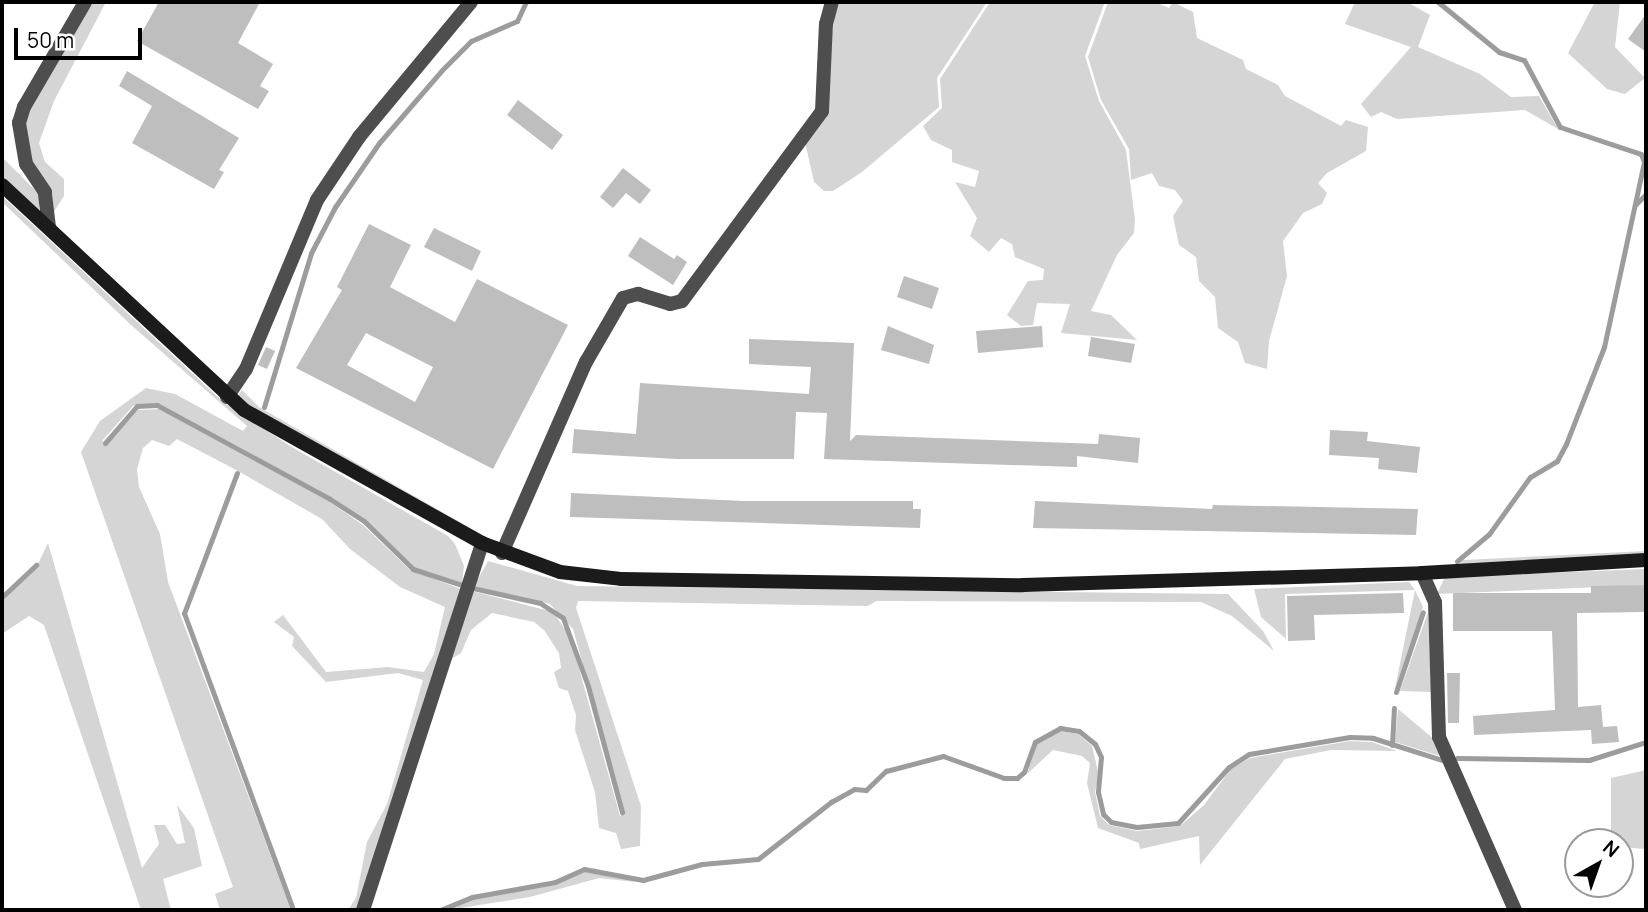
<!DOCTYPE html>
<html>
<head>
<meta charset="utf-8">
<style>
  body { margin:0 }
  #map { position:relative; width:1648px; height:912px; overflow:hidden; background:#fff; font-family:Manrope,sans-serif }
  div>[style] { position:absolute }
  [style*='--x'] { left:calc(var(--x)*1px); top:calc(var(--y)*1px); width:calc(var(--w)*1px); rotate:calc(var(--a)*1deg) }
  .green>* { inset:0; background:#d5d5d5 }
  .stream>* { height:5px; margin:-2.5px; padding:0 2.5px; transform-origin:2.5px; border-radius:2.5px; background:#9c9c9c }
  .building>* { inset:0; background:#bebebe }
  .minor>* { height:14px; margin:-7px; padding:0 7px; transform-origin:7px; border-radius:7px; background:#4e4e4e }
  .secondary>* { height:14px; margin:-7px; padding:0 7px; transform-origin:7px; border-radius:7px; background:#1b1b1b }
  span { translate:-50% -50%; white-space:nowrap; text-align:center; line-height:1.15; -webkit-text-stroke:5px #fff; paint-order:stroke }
  .frame { position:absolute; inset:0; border:4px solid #000; pointer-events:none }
  .north { position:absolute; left:1564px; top:828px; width:70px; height:70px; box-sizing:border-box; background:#fff; border:2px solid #999; border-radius:50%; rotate:40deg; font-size:19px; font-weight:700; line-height:28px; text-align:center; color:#000 }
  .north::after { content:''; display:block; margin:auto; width:24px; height:32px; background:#000; clip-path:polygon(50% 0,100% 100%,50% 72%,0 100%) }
  .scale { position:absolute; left:14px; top:28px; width:128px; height:32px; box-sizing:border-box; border:4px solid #000; border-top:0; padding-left:9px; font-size:21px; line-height:24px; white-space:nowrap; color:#000; -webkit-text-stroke:5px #fff; paint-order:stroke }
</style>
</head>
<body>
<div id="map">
  <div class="green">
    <div style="clip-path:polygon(90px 2px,106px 2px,54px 101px,39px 143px,45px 162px,64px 179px,64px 196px,53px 213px,30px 160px,25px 119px)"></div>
    <div style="clip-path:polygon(836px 2px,987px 2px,937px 78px,939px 107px,862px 172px,833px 191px,824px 191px,814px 182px,805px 142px,822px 120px)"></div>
    <div style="clip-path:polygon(990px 2px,1105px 2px,1085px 56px,1099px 101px,1126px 150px,1135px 220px,1134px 233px,1117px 255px,1091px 311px,1111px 315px,1137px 340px,1061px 333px,1070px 304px,1037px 303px,1033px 325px,1021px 326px,1007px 315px,1028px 281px,1043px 280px,1044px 269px,1015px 257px,1012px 244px,1001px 238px,989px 252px,970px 236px,977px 218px,955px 182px,975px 187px,979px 171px,952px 162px,952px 150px,931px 140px,923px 126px,942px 108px,940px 79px)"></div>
    <div style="clip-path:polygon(1108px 2px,1155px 2px,1169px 8px,1173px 2px,1193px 12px,1197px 38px,1243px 60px,1246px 69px,1278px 85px,1285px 96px,1341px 126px,1346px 120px,1368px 127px,1366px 151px,1327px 173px,1318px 183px,1327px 193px,1322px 204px,1303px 213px,1283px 241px,1287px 276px,1269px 341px,1267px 369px,1245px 363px,1238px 342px,1218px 328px,1215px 297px,1199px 281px,1196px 257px,1179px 245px,1173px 216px,1183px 201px,1175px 190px,1159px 186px,1152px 173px,1131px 180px,1129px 149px,1101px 100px,1088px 57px)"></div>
    <div style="clip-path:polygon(1355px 2px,1407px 2px,1430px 15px,1418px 47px,1480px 74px,1511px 97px,1539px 96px,1558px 129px,1525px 110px,1397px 119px,1381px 112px,1371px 117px,1361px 104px,1411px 47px,1345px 24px)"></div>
    <div style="clip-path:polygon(1595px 2px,1620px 2px,1615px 47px,1645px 78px,1625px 94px,1607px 89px,1568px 53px)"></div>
    <div style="clip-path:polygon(2px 157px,40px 195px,39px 210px,2px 176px)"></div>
    <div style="clip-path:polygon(2px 196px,223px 402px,290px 446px,448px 536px,455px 544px,464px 566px,462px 584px,413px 567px,363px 519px,331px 497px,158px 403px,133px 406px,102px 441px,107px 445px,138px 410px,160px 409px,330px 502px,363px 525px,410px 570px,461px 589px,360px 910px,348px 910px,356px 898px,367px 842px,387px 804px,423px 680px,398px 673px,326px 682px,292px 646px,294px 637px,274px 622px,283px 615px,326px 672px,388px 667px,424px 672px,434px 654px,445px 607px,400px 587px,350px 549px,322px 519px,238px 471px,177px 439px,169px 446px,152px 440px,143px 448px,137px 469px,139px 487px,160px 534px,168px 582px,291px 910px,220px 910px,215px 894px,233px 887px,81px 452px,100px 421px,146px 388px,175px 394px,243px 431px,247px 426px,131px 325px,2px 202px)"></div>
    <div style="clip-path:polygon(242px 390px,259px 407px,491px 540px,264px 416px,237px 397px)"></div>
    <div style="clip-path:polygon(48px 543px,142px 868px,159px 844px,154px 825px,165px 825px,177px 844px,185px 843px,177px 805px,194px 828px,202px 866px,163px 879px,171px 910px,141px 910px,44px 625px,29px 616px,2px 634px,2px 600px,37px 566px)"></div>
    <div style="clip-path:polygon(1646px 551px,1646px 555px,1458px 565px,1463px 560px)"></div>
    <div style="clip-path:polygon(488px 561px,577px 586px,1228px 594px,1263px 631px,1274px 651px,1232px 616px,1201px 602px,876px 601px,868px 606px,578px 601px,576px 608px,641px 806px,640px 846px,621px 849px,616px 833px,599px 828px,595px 792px,575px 730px,576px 715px,568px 691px,559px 688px,554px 672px,561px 668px,559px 653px,544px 630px,534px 622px,492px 613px,471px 630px,461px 653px,448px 661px,472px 591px,553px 612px,570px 636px,620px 816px,625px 815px,573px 629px,550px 604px,474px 586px)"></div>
    <div style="clip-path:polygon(1646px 569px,1646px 585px,1437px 594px,1445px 577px)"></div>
    <div style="clip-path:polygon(1409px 582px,1415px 590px,1423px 607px,1394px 693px,1415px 590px,1285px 594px,1286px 639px,1261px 617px,1254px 589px)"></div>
    <div style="clip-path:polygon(1428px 612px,1431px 692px,1400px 691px)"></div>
    <div style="clip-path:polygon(1398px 709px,1435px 740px,1440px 756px,1395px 742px)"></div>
    <div style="clip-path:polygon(1060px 731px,1078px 734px,1092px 746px,1099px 776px,1095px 792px,1100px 816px,1109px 825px,1137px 831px,1180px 826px,1204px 805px,1231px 769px,1250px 758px,1350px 741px,1372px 742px,1397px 751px,1331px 750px,1285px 759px,1200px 865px,1199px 836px,1140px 849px,1139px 843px,1098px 828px,1087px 783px,1090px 763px,1082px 756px,1053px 750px,1027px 774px,1037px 744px)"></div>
    <div style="clip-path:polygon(1646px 770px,1646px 849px,1632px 848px,1611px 835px,1611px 778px)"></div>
    <div style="clip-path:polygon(594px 868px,635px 882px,599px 878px,530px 897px,448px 910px,474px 899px,558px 883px)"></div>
  </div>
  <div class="stream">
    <div style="--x:1438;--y:2;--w:79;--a:39.3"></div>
    <div style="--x:1499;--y:52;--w:26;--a:18"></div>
    <div style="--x:1524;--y:60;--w:76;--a:61.8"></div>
    <div style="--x:1560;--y:127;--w:85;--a:18.4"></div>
    <div style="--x:1641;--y:154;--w:9;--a:69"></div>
    <div style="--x:1644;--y:162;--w:189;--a:102.2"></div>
    <div style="--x:1604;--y:347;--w:104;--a:111.4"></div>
    <div style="--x:1566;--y:444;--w:19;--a:118"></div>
    <div style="--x:1557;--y:461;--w:31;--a:149"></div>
    <div style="--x:1530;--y:477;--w:70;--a:125.7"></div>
    <div style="--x:1489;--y:534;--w:42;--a:139.8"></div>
    <div style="--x:1636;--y:204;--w:14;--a:-45"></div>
    <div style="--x:264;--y:407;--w:161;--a:-73"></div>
    <div style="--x:311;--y:253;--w:52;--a:-62.4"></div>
    <div style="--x:335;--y:207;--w:78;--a:-55.5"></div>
    <div style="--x:379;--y:143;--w:96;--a:-49.2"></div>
    <div style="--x:442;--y:70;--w:41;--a:-45"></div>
    <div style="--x:471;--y:41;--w:50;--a:-23.5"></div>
    <div style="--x:517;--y:21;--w:21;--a:-65"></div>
    <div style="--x:105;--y:443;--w:49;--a:-49.1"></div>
    <div style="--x:137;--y:406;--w:20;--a:-3"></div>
    <div style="--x:157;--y:405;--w:197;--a:28.5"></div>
    <div style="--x:330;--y:499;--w:40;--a:32.9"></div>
    <div style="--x:364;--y:521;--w:69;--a:44.4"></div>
    <div style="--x:413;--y:569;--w:55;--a:18.1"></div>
    <div style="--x:237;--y:473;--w:150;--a:110.7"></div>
    <div style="--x:184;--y:613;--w:316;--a:69.8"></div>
    <div style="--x:473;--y:588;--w:69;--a:12.6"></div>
    <div style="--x:540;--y:603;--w:27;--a:33"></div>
    <div style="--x:563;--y:618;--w:72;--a:69.8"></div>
    <div style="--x:588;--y:686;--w:131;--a:74.9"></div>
    <div style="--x:2;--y:597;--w:47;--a:-43.3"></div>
    <div style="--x:1396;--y:692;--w:84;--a:-71.4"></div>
    <div style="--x:1392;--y:745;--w:37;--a:-87"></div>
    <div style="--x:1457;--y:758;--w:132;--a:0.9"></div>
    <div style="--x:1589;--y:760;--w:60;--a:-17.5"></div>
    <div style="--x:440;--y:910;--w:35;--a:-22"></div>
    <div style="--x:472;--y:897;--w:84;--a:-10.2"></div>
    <div style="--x:555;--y:882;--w:32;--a:-24"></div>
    <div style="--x:584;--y:869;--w:60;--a:10.6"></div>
    <div style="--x:643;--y:880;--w:61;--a:-15.2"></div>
    <div style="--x:702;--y:864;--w:56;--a:-5.1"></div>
    <div style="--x:758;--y:859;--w:93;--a:-38"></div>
    <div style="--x:831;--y:802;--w:26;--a:-29"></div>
    <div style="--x:854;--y:789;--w:12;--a:5"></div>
    <div style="--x:866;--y:790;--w:28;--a:-44"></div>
    <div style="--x:886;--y:771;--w:59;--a:-14.7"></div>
    <div style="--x:943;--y:756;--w:65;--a:19.8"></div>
    <div style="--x:1004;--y:778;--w:13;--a:0"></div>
    <div style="--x:1017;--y:778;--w:9;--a:-41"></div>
    <div style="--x:1024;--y:772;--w:32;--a:-70"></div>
    <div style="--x:1035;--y:742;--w:29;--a:-29"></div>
    <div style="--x:1060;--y:728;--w:19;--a:9"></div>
    <div style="--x:1079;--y:731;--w:21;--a:39"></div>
    <div style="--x:1095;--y:744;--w:14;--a:65"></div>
    <div style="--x:1101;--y:757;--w:35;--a:95"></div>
    <div style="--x:1098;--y:792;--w:23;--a:77"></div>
    <div style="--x:1103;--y:814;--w:11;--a:45"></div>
    <div style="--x:1111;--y:822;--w:26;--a:11"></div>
    <div style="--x:1137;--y:827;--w:41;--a:-5.6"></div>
    <div style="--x:1178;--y:823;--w:76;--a:-47.7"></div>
    <div style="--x:1229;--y:767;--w:24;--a:-33"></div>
    <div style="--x:1249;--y:754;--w:102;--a:-9.6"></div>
    <div style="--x:1350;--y:737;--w:23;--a:2"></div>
    <div style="--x:1373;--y:738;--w:72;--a:17.7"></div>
  </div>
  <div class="building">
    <div style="clip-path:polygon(159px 2px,260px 2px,238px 43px,273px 64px,260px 86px,269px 91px,258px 109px,137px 41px)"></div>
    <div style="clip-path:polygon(1646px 14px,1646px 52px,1628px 39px)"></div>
    <div style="clip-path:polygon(127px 71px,239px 138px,219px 170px,224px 172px,214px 189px,132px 143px,152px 106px,119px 86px)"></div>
    <div style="clip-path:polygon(518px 100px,563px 135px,552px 150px,507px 115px)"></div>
    <div style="clip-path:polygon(623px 168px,651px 190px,640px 204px,626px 193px,613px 208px,600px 197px)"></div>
    <div style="clip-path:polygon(evenodd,369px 224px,411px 245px,390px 287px,455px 322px,477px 279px,568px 325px,493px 469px,296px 368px,342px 290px,337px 287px,369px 224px,366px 333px,433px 367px,415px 402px,347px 365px,366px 333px)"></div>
    <div style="clip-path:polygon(434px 228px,481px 251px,472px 271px,424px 247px)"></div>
    <div style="clip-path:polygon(640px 237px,674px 259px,677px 255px,687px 262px,673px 285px,628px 256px)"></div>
    <div style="clip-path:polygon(904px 276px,939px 288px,932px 309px,897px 297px)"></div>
    <div style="clip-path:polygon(888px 326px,934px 345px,929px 364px,881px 350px)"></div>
    <div style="clip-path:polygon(1042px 326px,1043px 347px,978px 353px,976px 331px)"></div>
    <div style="clip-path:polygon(1091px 337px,1135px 344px,1131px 363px,1088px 356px)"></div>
    <div style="clip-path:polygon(749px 339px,854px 343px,850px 441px,856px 435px,1098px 444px,1099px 434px,1140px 438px,1138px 463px,1077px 456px,1077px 467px,824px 459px,827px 413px,796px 412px,794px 459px,677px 459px,572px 453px,574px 429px,636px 434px,640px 383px,809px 394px,811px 367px,749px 364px)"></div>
    <div style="clip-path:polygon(266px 347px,275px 351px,267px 369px,258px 365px)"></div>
    <div style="clip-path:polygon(1330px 430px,1368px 432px,1367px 441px,1420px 447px,1417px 473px,1378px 469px,1379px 458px,1329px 455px)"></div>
    <div style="clip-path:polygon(571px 493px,744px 501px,913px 501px,913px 509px,921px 509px,920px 528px,570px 517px)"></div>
    <div style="clip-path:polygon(1035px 501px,1212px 509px,1213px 505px,1418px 509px,1416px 535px,1033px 528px)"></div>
    <div style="clip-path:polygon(1646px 585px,1646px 612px,1577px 613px,1578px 707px,1601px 705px,1603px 727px,1617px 726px,1619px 742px,1592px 744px,1591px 730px,1474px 735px,1473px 716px,1555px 710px,1552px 631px,1453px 631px,1453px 593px,1591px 593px,1591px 586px)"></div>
    <div style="clip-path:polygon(1403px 593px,1404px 613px,1314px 615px,1315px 640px,1288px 641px,1287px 596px)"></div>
    <div style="clip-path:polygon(1447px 673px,1460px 673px,1459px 723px,1448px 723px)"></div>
  </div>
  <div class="minor">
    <div style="--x:49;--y:227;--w:35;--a:-97"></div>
    <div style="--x:45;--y:192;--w:34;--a:-124"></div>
    <div style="--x:26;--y:164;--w:42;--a:-99.7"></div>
    <div style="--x:19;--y:123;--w:17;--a:-73"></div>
    <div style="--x:24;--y:107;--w:121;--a:-59.8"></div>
    <div style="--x:227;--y:397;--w:34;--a:-56"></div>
    <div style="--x:246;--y:369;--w:183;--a:-67.2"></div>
    <div style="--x:317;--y:200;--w:76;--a:-56.3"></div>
    <div style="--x:359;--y:137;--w:175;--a:-50.3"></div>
    <div style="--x:502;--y:553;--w:209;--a:-66.3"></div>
    <div style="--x:586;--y:362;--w:74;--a:-60"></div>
    <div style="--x:623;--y:298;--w:16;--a:-15"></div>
    <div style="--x:638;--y:294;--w:34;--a:17"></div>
    <div style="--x:670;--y:304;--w:12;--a:-14"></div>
    <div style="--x:682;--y:301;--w:236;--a:-53.6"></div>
    <div style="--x:822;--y:111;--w:87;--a:-87.4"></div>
    <div style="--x:826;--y:24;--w:23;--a:-75"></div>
    <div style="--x:1422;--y:573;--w:32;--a:66"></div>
    <div style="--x:1435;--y:602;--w:135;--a:88.3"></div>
    <div style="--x:1439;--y:737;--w:189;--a:66.3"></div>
    <div style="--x:363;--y:910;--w:386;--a:-72"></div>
  </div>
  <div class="secondary">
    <div style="--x:2;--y:185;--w:330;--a:42.9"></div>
    <div style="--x:244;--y:410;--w:273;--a:29.2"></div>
    <div style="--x:482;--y:543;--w:83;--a:20.4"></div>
    <div style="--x:560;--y:572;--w:61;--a:6.5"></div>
    <div style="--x:621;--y:579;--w:402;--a:0.9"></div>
    <div style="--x:1023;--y:585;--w:399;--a:-1.7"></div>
    <div style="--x:1422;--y:573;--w:224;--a:-3.3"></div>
  </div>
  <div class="frame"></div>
  <div class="north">N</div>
  <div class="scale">50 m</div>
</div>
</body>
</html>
